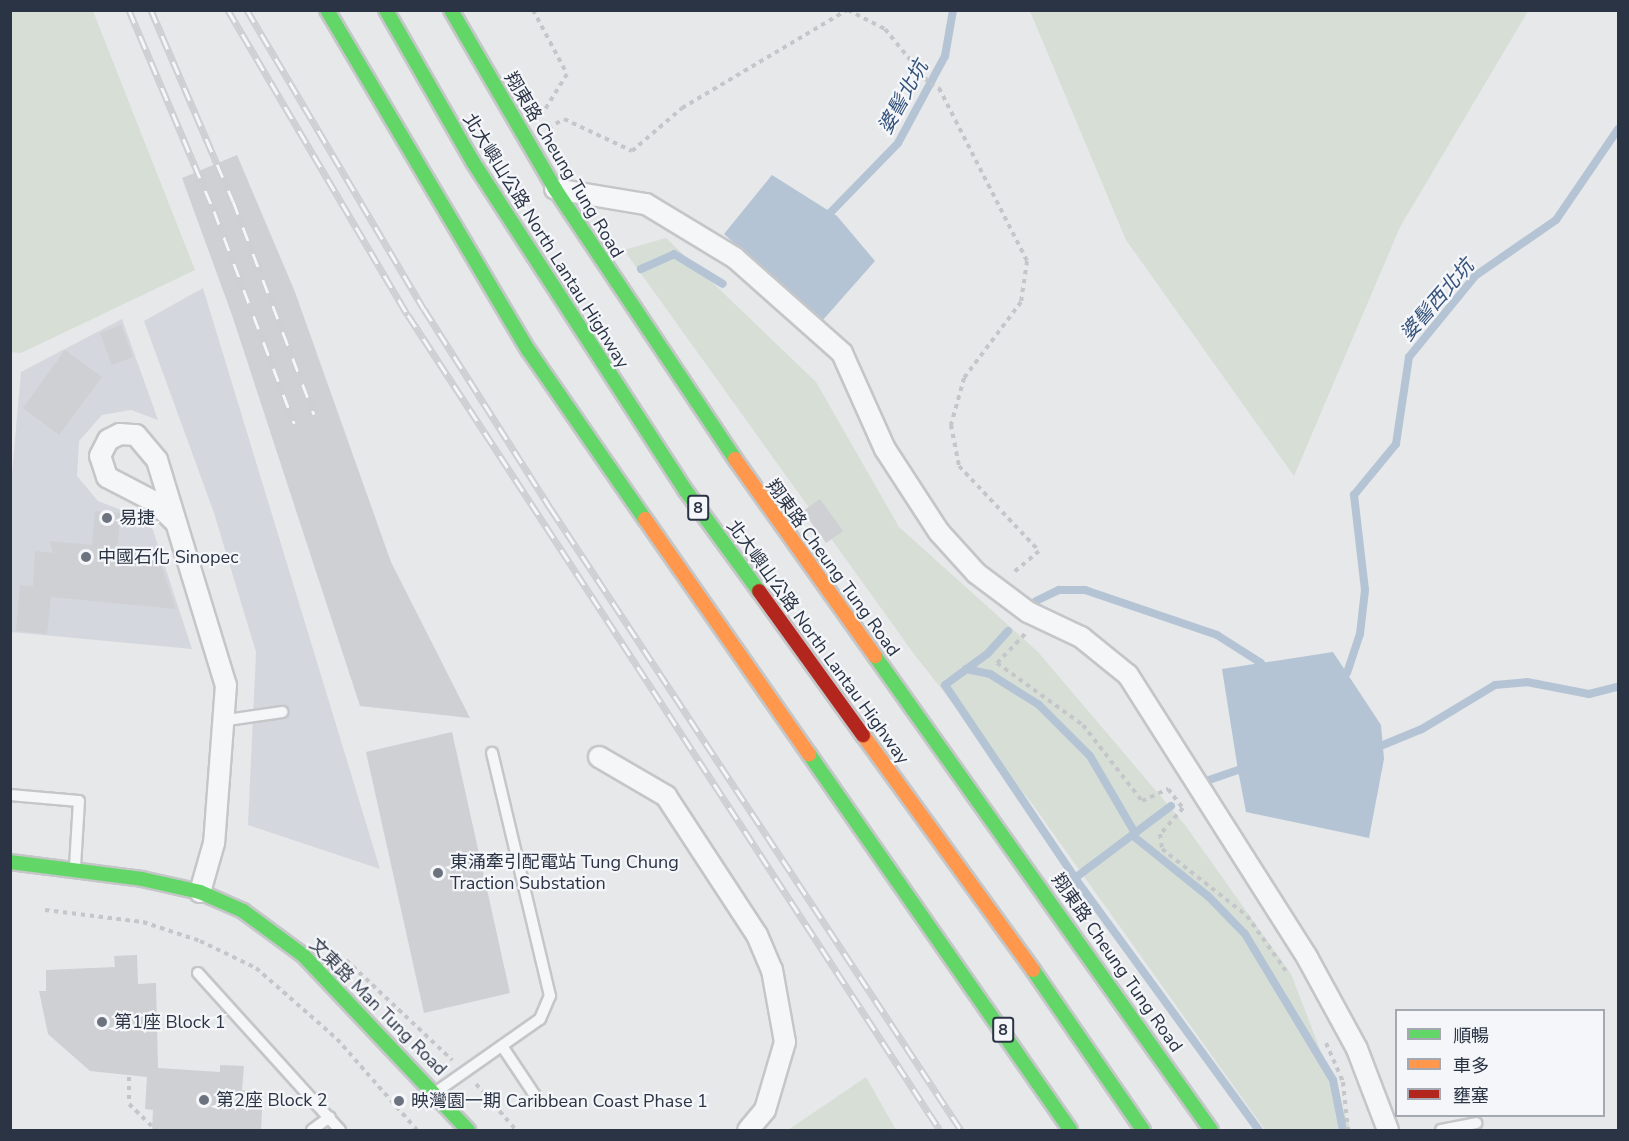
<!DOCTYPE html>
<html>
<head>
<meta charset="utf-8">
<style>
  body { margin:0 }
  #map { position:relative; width:1629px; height:1141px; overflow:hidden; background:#e6e8ea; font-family:"Nunito Sans","Noto Sans TC",sans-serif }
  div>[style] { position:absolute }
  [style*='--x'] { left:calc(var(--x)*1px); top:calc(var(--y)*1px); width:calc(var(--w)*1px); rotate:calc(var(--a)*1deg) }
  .built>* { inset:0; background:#d4d7dd }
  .green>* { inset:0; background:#d6ded6 }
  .water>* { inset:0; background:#b4c4d5 }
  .stream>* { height:8px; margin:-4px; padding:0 4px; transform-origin:4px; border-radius:4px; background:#b4c4d5 }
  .building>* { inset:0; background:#ced0d3 }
  .path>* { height:4px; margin-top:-2px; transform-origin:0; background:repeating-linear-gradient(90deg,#c5c6ca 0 4.5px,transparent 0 9px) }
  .roads { filter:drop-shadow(2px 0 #c4c6c8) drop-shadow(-2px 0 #c4c6c8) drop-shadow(0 2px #c4c6c8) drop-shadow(0 -2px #c4c6c8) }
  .lane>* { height:10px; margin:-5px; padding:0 5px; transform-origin:5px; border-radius:5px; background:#f5f6f7 }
  .street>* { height:20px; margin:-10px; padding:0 10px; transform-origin:10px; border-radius:10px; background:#f5f6f7 }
  .fast>* { height:14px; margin:-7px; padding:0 7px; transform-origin:7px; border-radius:7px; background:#63d668 }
  .slow>* { height:14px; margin:-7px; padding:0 7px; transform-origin:7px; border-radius:7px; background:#ff974d }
  .jam>* { height:14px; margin:-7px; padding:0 7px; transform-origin:7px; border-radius:7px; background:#b3261e }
  .rail>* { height:7px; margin-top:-3.5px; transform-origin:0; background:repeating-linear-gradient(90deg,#f4f6f9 0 14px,#cecfd2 0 28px); box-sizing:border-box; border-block:2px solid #cecfd2 }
  .dots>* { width:16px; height:16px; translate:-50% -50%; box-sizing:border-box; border:3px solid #f4f6f9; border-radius:50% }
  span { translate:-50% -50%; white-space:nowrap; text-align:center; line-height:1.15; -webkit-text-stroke:4.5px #f4f6f9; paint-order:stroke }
  .shield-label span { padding:2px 4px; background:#f4f6f9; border:2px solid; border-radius:4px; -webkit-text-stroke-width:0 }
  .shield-label { font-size:16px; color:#2b3445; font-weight:700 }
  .street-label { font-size:18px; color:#2b3445 }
  .poi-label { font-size:18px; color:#2b3445 }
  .left { translate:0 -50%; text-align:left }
  .water-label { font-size:20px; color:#34527a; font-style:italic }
  .frame { position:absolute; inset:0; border:12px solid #2b3445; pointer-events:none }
  .legend { position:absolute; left:1395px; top:1009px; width:210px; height:108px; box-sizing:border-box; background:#f4f6f9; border:2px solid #a4a8b1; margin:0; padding:8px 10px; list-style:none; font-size:18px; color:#2b3445 }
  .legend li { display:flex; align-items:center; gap:12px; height:30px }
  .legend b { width:30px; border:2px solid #a4a8b1 }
</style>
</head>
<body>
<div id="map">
  <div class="built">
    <div style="clip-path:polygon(203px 288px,380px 869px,248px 825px,256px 652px,214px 513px,144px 321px)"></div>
    <div style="clip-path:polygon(122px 319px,158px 420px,131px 410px,102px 415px,79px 441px,77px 476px,98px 501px,142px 518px,153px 530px,192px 649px,11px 632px,10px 496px,21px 372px)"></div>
  </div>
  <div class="green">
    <div style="clip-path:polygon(10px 11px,93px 11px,195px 270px,21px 353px,10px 352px)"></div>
    <div style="clip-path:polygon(1030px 11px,1528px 11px,1400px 227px,1294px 476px,1126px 240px)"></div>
    <div style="clip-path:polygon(666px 238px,816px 382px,899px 527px,1038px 652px,1185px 825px,1291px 974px,1351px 1130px,1265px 1130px,1033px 805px,914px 654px,624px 250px)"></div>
    <div style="clip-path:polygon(866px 1077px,896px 1130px,788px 1130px)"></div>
  </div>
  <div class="water">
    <div style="clip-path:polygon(772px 175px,837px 216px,875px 261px,822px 321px,724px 234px)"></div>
    <div style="clip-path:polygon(1333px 652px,1381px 725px,1384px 759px,1369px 838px,1246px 812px,1238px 770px,1222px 669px)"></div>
  </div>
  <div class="stream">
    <div style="--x:831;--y:212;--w:96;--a:-45.8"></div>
    <div style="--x:898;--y:143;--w:99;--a:-61.6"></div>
    <div style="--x:945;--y:56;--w:47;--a:-80.1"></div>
    <div style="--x:641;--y:269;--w:36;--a:-24"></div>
    <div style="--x:674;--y:254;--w:57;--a:31.5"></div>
    <div style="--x:1036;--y:601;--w:25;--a:-26"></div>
    <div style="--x:1059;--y:590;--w:26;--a:0"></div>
    <div style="--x:1085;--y:590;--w:139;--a:18.8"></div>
    <div style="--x:1217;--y:635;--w:52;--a:32.5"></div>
    <div style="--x:1008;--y:631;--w:31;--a:132"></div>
    <div style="--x:987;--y:654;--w:52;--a:143.6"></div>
    <div style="--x:945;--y:685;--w:233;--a:56"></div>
    <div style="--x:1075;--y:878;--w:312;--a:53.9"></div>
    <div style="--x:966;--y:669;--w:25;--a:12"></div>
    <div style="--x:990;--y:674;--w:58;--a:32.3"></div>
    <div style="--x:1039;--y:705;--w:72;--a:45"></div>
    <div style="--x:1090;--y:756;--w:89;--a:59.7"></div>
    <div style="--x:1347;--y:673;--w:41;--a:-71.6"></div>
    <div style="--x:1360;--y:634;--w:44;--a:-83.5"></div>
    <div style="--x:1365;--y:590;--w:96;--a:-96.6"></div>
    <div style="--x:1354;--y:495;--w:66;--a:-50.5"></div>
    <div style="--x:1396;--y:444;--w:88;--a:-81.5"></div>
    <div style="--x:1409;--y:357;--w:104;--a:-50.8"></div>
    <div style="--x:1475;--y:276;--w:98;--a:-34.7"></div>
    <div style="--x:1556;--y:220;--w:110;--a:-55.7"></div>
    <div style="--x:1383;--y:745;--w:42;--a:-22.3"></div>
    <div style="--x:1422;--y:729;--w:85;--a:-31.1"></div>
    <div style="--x:1495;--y:685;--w:32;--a:-5"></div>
    <div style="--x:1527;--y:682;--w:63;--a:11"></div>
    <div style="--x:1589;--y:694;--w:30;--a:-14"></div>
    <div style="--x:1206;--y:781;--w:34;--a:-19"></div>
    <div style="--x:1132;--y:835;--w:97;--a:38.8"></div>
    <div style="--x:1208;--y:896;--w:53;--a:45.8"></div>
    <div style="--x:1245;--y:934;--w:170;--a:58.9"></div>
    <div style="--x:1333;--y:1080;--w:51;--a:78.7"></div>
    <div style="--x:1075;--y:878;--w:120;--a:-36.9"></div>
  </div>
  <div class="building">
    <div style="clip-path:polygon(237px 155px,295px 292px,391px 562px,470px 718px,360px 706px,232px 315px,182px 178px)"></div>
    <div style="clip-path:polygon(121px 325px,133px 357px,112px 365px,100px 333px)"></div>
    <div style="clip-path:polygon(65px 350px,102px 377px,59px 435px,23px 408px)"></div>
    <div style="clip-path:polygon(820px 499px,843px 531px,826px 543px,803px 511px)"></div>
    <div style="clip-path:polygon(95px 511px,121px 513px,117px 548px,157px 552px,176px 609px,51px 597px,47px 634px,16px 631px,20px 585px,33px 586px,35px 551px,53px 553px,49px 541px,92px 545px)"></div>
    <div style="clip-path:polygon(452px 732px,510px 993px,424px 1013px,366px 752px)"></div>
    <div style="clip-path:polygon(137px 955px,138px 984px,156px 983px,158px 1068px,220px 1072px,220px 1065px,244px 1066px,242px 1090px,263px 1091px,261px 1131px,152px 1131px,153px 1110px,145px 1109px,147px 1077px,90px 1071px,48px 1034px,39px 991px,46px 991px,46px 970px,115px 967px,114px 956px)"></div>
  </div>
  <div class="path">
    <div style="--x:533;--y:10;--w:72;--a:62"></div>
    <div style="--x:567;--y:74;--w:49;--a:121.8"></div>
    <div style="--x:848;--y:10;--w:42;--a:27.2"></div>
    <div style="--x:885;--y:29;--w:71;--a:50.7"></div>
    <div style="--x:930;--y:84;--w:10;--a:24"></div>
    <div style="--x:939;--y:88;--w:194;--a:63"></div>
    <div style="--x:1027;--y:261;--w:41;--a:98.3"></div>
    <div style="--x:1021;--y:302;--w:95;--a:126.9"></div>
    <div style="--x:964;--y:378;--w:49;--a:105.5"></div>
    <div style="--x:951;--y:425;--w:42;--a:79"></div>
    <div style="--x:959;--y:466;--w:117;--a:46.7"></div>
    <div style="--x:1039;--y:551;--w:34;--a:140"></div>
    <div style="--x:548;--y:128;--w:18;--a:-29"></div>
    <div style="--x:564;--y:119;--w:75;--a:25.2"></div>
    <div style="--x:632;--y:151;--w:66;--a:-40.7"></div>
    <div style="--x:682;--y:108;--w:192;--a:-30.7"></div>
    <div style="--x:1025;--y:634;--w:40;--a:134"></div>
    <div style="--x:997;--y:663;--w:106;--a:35.8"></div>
    <div style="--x:1083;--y:725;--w:96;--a:52.2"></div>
    <div style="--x:1142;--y:801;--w:29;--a:-25"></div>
    <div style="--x:1168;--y:789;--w:24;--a:52"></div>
    <div style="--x:1183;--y:808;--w:35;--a:131"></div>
    <div style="--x:1160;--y:834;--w:15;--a:82"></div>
    <div style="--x:1162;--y:849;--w:108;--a:38.2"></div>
    <div style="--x:1247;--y:916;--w:67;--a:54.7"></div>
    <div style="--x:45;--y:910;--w:99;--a:7"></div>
    <div style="--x:143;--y:922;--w:60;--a:18.4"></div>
    <div style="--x:200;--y:941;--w:62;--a:25.7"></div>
    <div style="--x:256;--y:968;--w:108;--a:41.2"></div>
    <div style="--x:337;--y:1039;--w:121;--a:48.7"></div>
    <div style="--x:346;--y:960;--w:146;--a:43.3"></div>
    <div style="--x:1326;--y:1043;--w:43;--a:66.4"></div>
    <div style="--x:1343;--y:1082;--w:48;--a:84.1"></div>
    <div style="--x:129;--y:1077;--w:27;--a:90"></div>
    <div style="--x:129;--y:1104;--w:37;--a:44"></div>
    <div style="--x:476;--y:1084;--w:61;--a:49"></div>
  </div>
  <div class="roads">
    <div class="lane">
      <div style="--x:227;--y:720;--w:56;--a:-8.3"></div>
      <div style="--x:10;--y:795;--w:69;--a:5"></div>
      <div style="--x:79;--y:801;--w:66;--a:93.5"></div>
      <div style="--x:198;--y:973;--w:212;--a:47.9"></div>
      <div style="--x:502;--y:1046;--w:61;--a:56.3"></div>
      <div style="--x:436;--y:1092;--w:127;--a:-35.1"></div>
      <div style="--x:540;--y:1019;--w:25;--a:-67"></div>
      <div style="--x:550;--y:996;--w:250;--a:-103.4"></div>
      <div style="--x:312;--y:1130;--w:22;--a:-36"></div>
      <div style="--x:1441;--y:1130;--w:36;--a:-11"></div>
    </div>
    <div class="street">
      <div style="--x:555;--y:189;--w:92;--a:9.4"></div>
      <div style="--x:646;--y:204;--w:104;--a:31.2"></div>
      <div style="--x:735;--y:258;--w:143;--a:41.6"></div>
      <div style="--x:842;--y:353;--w:105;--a:65.9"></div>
      <div style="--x:885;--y:449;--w:99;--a:57"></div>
      <div style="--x:939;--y:532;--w:55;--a:47.9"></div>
      <div style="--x:976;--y:573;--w:65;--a:36.9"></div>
      <div style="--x:1028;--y:612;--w:59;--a:25.3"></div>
      <div style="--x:1081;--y:637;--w:60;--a:39"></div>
      <div style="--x:1128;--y:675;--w:336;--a:57.6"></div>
      <div style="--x:1308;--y:959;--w:102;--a:61.4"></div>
      <div style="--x:1357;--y:1049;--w:87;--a:69.1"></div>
      <div style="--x:174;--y:521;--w:27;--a:-135"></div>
      <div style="--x:155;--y:502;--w:54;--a:-152.5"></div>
      <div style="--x:107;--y:477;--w:22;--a:-108"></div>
      <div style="--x:100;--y:456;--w:18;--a:-63"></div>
      <div style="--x:108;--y:440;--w:13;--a:-27"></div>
      <div style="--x:120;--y:434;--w:16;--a:4"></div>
      <div style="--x:136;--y:435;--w:33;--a:50"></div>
      <div style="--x:157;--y:460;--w:235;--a:73"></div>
      <div style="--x:226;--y:685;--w:158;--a:94.3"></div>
      <div style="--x:214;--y:843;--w:51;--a:105.9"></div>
      <div style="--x:599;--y:757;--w:78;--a:30.2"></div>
      <div style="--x:666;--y:796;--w:166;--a:56.8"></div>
      <div style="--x:757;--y:935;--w:38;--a:67"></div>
      <div style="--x:772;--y:970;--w:73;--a:79.8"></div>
      <div style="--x:785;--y:1042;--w:71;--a:106.4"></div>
      <div style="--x:765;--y:1110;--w:26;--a:130"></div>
    </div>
    <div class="fast">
      <div style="--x:327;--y:10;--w:396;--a:59.4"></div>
      <div style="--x:529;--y:351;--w:204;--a:55.4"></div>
      <div style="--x:386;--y:10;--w:175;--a:60.2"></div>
      <div style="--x:473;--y:162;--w:392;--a:57.1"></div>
      <div style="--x:686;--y:491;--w:124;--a:53.9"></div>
      <div style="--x:451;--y:10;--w:207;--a:59.8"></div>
      <div style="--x:555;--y:189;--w:324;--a:56.3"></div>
      <div style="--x:875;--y:656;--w:581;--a:54.67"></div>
      <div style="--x:809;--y:754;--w:458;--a:55.2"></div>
      <div style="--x:10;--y:862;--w:133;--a:7.3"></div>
      <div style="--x:142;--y:879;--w:59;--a:12.6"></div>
      <div style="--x:200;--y:892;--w:47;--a:23.8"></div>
      <div style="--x:243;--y:911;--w:74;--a:36.3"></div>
      <div style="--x:303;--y:955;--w:241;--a:46.7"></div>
      <div style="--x:1033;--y:970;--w:194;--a:55.5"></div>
    </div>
    <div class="slow">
      <div style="--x:735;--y:459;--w:242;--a:54.6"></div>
      <div style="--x:645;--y:519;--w:287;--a:55.1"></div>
      <div style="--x:863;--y:735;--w:290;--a:54.1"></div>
    </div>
    <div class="jam">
      <div style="--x:759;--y:591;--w:178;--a:54.2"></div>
    </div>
  </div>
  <div class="rail">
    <div style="--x:129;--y:10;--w:218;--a:67.1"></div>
    <div style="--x:214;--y:211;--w:227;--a:69.3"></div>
    <div style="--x:151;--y:10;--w:208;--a:66.8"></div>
    <div style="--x:233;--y:201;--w:228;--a:69.2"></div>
    <div style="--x:228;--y:10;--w:354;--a:59.5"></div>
    <div style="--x:408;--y:315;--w:973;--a:56.87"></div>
    <div style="--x:247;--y:10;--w:347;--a:59.4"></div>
    <div style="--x:424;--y:309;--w:237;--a:57.6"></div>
    <div style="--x:551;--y:509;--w:744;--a:56.57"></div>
  </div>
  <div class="dots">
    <div style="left:107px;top:518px;background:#6c737f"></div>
    <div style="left:86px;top:557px;background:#6c737f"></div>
    <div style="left:438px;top:873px;background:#6c737f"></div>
    <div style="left:102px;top:1022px;background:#6c737f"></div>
    <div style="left:204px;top:1100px;background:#6c737f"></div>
    <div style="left:399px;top:1101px;background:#6c737f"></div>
  </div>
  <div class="shield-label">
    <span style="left:698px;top:508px">8</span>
    <span style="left:1003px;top:1030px">8</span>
  </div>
  <div class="street-label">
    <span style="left:564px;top:165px;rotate:59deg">翔東路 Cheung Tung Road</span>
    <span style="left:546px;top:241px;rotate:58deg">北大嶼山公路 North Lantau Highway</span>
    <span style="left:833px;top:568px;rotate:54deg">翔東路 Cheung Tung Road</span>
    <span style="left:818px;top:642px;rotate:54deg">北大嶼山公路 North Lantau Highway</span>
    <span style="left:1117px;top:963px;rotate:55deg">翔東路 Cheung Tung Road</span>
    <span style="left:378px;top:1007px;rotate:45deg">文東路 Man Tung Road</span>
  </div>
  <div class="poi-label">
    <span class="left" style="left:119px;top:518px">易捷</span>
    <span class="left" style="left:98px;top:557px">中國石化 Sinopec</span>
    <span class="left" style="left:450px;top:873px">東涌牽引配電站 Tung Chung<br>Traction Substation</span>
    <span class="left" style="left:114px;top:1022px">第1座 Block 1</span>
    <span class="left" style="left:216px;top:1100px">第2座 Block 2</span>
    <span class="left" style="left:411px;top:1101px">映灣園一期 Caribbean Coast Phase 1</span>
  </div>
  <div class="water-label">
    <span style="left:903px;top:97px;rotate:-61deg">婆髻北坑</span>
    <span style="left:1437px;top:300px;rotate:-49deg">婆髻西北坑</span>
  </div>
  <div class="frame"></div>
  <ul class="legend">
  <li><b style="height:8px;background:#63d668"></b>順暢</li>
  <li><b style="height:8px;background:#ff974d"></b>車多</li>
  <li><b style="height:8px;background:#b3261e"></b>壅塞</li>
  </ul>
</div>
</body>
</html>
